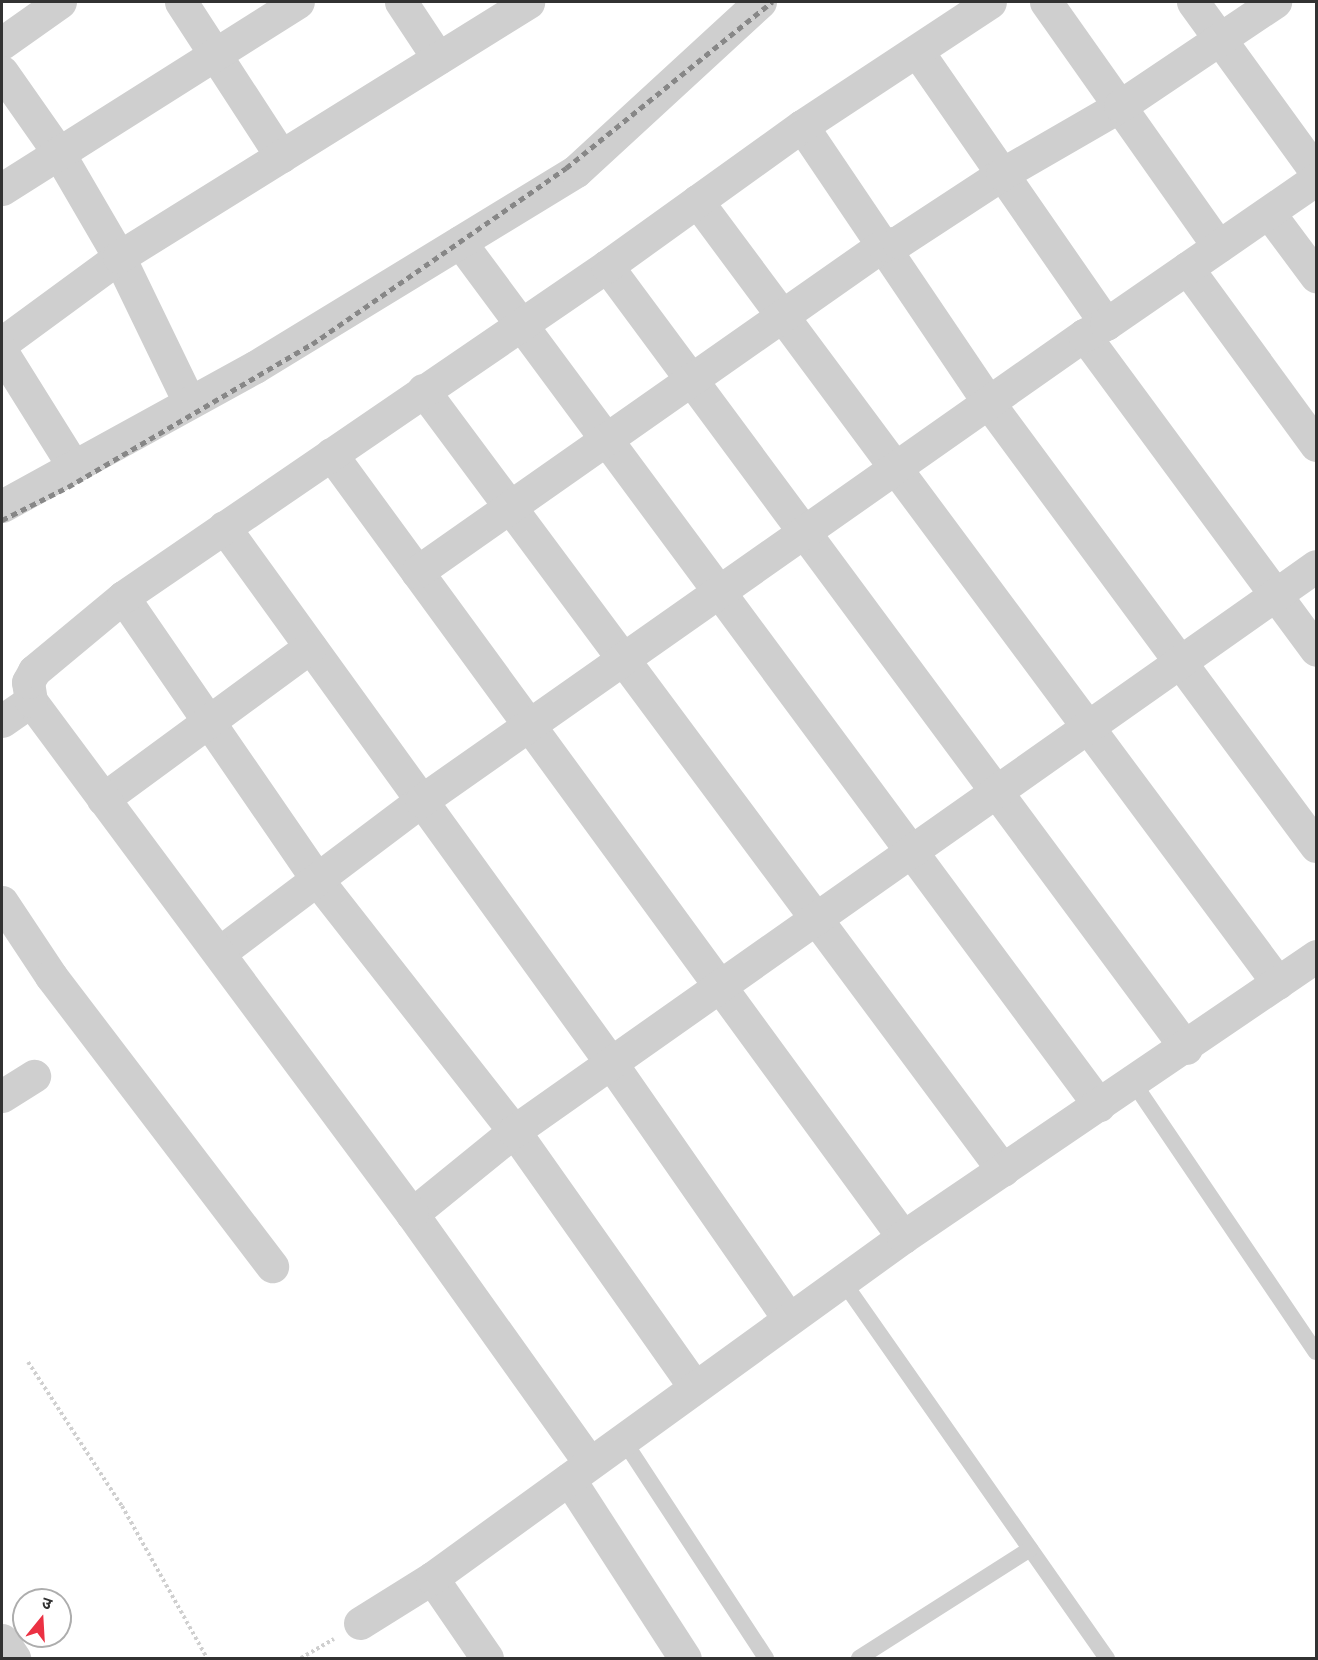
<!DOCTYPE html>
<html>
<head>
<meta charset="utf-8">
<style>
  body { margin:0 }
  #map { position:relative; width:1318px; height:1660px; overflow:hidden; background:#fff; font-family:"Archivo Narrow","Noto Sans Devanagari",sans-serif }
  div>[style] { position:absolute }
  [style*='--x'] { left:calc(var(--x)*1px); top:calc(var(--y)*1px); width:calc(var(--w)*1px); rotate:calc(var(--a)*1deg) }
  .path>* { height:4px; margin-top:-2px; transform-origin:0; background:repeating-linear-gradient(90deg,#cfcfcf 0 3px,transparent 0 6px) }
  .service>* { height:16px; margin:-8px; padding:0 8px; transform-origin:8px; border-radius:8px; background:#cfcfcf }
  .minor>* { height:33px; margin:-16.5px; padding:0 16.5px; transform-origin:16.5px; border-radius:16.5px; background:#cfcfcf }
  .rail>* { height:4.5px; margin-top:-2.25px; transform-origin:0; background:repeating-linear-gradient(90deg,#878787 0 6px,transparent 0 10.5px) }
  span { translate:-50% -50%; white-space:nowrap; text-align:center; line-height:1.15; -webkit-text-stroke:6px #fff; paint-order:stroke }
  .frame { position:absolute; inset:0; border:3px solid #323232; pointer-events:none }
  .north { position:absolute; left:12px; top:1588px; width:60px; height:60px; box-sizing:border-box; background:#fff; border:2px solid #adadad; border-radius:50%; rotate:18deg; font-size:16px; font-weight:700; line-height:24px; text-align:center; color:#323232 }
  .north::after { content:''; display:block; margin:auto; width:21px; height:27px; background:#eb3143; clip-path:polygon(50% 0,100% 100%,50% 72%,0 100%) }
</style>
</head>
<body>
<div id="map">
  <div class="path">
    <div style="--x:28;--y:1362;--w:172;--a:56.9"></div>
    <div style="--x:122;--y:1506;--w:174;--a:60.8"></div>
    <div style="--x:301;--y:1658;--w:38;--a:-30"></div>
  </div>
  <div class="service">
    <div style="--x:1133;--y:1082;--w:326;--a:55.9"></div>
    <div style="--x:842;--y:1280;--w:462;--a:55"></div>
    <div style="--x:622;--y:1438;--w:263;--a:56.8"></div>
    <div style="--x:859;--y:1658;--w:203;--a:-32.5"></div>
  </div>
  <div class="minor">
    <div style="--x:181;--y:2;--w:184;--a:57"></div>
    <div style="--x:401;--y:2;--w:67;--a:56.5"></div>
    <div style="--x:1046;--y:2;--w:299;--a:54.8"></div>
    <div style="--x:1193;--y:2;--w:210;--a:54.1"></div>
    <div style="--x:2;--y:43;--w:71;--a:-35.3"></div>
    <div style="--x:917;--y:51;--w:332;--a:55.3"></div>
    <div style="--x:2;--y:72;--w:98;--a:55"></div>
    <div style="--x:58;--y:152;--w:121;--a:59.8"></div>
    <div style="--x:119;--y:257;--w:161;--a:64.2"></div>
    <div style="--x:802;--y:126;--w:333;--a:56"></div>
    <div style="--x:988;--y:402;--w:552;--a:53.55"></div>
    <div style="--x:2;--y:189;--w:350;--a:-32.3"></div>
    <div style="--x:697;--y:201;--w:974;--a:53.39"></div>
    <div style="--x:1269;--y:213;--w:79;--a:53.3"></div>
    <div style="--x:460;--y:242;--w:1074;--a:53.48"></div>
    <div style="--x:607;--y:266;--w:973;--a:53.48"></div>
    <div style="--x:1187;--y:268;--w:219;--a:53.9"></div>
    <div style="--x:1084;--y:335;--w:391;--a:53.6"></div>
    <div style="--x:2;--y:343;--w:145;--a:-36.3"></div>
    <div style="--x:119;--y:257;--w:482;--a:-31.9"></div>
    <div style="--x:2;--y:352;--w:132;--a:58"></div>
    <div style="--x:423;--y:390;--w:972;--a:53.37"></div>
    <div style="--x:331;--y:454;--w:970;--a:53.85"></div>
    <div style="--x:2;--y:506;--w:289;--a:-28.8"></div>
    <div style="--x:255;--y:367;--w:376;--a:-31.4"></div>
    <div style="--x:576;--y:171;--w:250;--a:-42.6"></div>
    <div style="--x:224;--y:527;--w:661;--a:54.17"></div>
    <div style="--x:611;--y:1063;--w:310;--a:55.2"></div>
    <div style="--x:417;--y:572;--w:569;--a:-35.06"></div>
    <div style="--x:883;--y:245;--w:15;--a:-11"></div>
    <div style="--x:898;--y:242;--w:124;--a:-33.2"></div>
    <div style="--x:1002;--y:174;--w:136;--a:-30"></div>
    <div style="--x:1120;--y:106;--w:187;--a:-33.9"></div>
    <div style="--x:123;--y:597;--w:345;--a:55.5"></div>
    <div style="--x:318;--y:881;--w:318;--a:51.9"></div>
    <div style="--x:514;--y:1131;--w:312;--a:54.8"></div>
    <div style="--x:2;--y:721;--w:35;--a:-35"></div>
    <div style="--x:103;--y:799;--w:257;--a:-36.3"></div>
    <div style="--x:2;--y:902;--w:89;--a:56.5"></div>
    <div style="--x:51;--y:976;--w:365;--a:52.7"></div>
    <div style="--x:219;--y:953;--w:253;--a:-37"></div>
    <div style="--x:421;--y:801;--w:810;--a:-35.1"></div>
    <div style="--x:1084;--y:335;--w:25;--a:-27"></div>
    <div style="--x:1106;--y:324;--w:255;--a:-34.6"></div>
    <div style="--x:2;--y:1096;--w:38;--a:-32"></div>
    <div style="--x:412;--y:1214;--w:132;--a:-39.1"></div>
    <div style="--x:514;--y:1131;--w:981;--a:-35.16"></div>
    <div style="--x:589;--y:1462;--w:305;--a:-125.5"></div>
    <div style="--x:412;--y:1214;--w:639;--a:-126.6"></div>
    <div style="--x:31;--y:701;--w:19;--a:-99"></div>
    <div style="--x:28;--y:682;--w:13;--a:-61"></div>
    <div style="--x:34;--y:671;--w:116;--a:-39.7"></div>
    <div style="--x:123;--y:597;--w:586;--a:-34.37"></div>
    <div style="--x:607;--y:266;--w:240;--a:-35.7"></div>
    <div style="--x:802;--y:126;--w:225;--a:-33.4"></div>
    <div style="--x:569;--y:1479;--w:213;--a:57.1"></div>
    <div style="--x:432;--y:1578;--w:97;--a:55.5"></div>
    <div style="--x:360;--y:1623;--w:85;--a:-32"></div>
    <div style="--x:432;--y:1578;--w:581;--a:-35.9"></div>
    <div style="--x:903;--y:1237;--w:500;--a:-34.2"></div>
    <div style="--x:2;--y:1640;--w:22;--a:56"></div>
  </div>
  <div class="rail">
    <div style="--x:2;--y:520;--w:74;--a:-26.6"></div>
    <div style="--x:68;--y:487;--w:283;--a:-30.4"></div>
    <div style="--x:312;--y:344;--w:309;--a:-34.7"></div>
    <div style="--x:566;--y:168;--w:265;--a:-38.9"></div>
  </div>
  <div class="frame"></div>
  <div class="north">उ</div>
</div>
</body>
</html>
